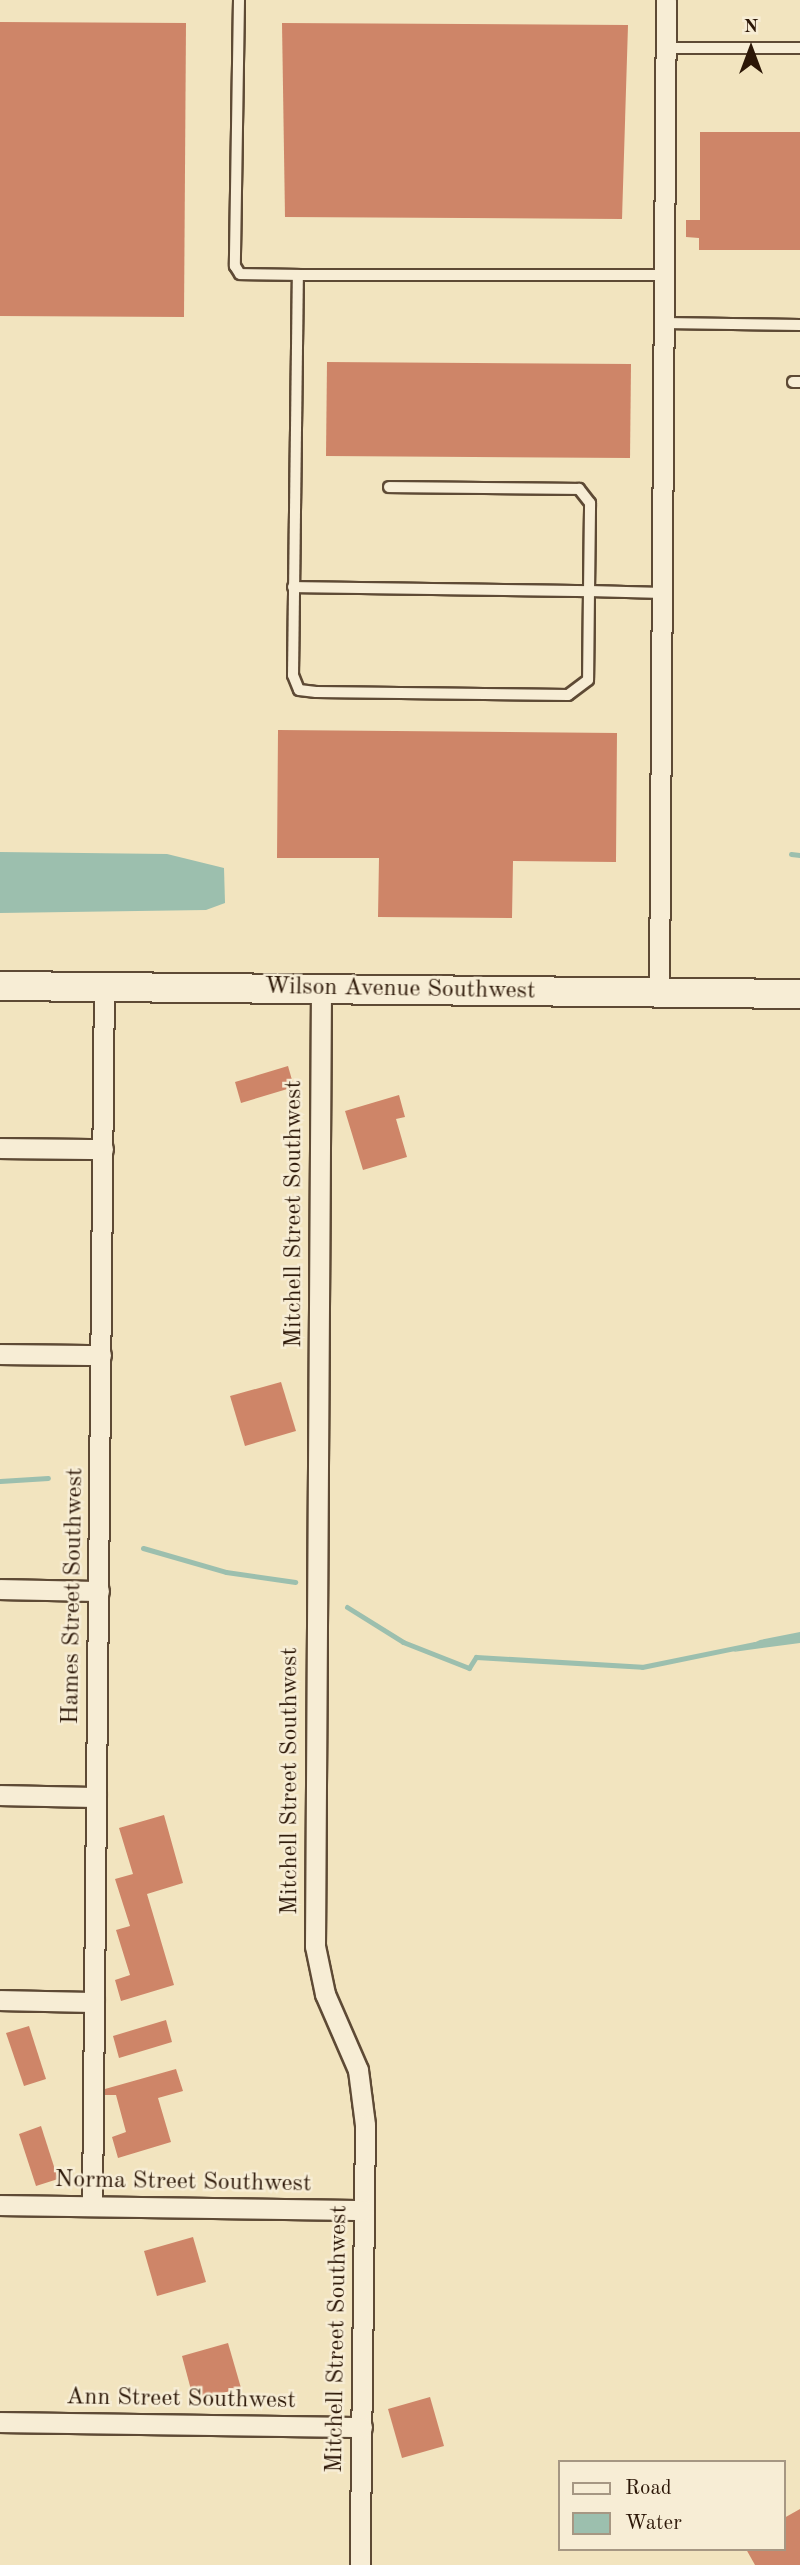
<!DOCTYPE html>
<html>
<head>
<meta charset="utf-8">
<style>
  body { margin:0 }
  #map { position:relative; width:800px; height:2565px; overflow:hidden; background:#f2e4bf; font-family:"Old Standard TT",serif }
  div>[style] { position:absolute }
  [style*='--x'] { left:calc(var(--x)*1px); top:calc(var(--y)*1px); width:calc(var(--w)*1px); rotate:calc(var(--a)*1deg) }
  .water>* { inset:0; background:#9cbfae }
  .stream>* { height:5px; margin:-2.5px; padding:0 2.5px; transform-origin:2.5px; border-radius:2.5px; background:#9cbfae }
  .building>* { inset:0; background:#ce8568 }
  .roads { filter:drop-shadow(2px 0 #5e4a35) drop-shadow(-2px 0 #5e4a35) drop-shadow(0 2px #5e4a35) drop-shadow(0 -2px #5e4a35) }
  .lane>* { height:10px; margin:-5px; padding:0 5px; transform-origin:5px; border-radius:5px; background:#f7edd5 }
  .street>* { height:19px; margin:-9.5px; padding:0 9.5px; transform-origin:9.5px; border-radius:9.5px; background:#f7edd5 }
  .secondary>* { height:28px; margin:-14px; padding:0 14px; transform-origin:14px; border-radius:14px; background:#f7edd5 }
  span { translate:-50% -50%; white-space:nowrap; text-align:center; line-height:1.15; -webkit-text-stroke:5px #f7edd5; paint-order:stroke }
  .street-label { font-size:24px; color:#2c1707 }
  .legend { position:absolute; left:558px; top:2460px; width:228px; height:91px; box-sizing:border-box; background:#f7edd5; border:2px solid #a69783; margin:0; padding:9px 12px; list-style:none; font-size:21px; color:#2c1707 }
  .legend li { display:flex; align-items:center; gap:14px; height:35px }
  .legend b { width:35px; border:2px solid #a69783 }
  .north { position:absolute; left:716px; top:14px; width:70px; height:70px; -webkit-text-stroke:5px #f7edd5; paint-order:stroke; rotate:0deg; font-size:19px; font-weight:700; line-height:28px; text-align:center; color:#2c1707 }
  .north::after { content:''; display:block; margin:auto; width:24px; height:32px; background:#2c1707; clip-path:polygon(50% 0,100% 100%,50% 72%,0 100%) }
</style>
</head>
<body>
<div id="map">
  <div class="water">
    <div style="clip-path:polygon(0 852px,167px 854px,224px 868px,225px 903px,206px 910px,0 913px)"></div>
    <div style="clip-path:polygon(800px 1632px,800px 1643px,733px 1652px,760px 1640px)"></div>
  </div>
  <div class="stream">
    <div style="--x:791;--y:854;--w:9;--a:6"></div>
    <div style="--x:0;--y:1481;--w:48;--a:-3.6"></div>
    <div style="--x:143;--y:1548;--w:86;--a:16.1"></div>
    <div style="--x:226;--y:1572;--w:70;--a:8.2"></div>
    <div style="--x:347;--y:1607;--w:66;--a:32"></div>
    <div style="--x:403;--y:1642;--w:71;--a:21.5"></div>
    <div style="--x:469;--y:1668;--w:13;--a:-58"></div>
    <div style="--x:476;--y:1657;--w:166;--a:3.4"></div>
    <div style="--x:642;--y:1667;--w:114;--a:-11.6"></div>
  </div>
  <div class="building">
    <div style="clip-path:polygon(0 22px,186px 23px,184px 317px,0 316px)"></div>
    <div style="clip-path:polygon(282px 23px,628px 25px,622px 219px,285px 217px)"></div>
    <div style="clip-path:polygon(700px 132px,800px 132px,800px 250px,699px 250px,699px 238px,686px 237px,686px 220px,700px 220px)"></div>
    <div style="clip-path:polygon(327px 362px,631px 364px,630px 458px,326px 456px)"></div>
    <div style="clip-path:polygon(278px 730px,617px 733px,616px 862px,513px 861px,512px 918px,378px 917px,379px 858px,277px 858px)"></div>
    <div style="clip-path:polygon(288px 1066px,294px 1087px,241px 1103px,235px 1082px)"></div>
    <div style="clip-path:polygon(399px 1095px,405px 1117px,396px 1119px,407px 1157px,363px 1170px,345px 1111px)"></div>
    <div style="clip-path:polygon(281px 1382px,296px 1431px,245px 1446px,230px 1396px)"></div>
    <div style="clip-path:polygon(164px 1815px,183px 1883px,147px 1894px,174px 1985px,121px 2001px,115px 1980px,130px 1975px,116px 1930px,130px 1926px,115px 1879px,133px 1874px,119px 1828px)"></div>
    <div style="clip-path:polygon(166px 2020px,172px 2042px,119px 2058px,113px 2036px)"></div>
    <div style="clip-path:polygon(29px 2026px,46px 2079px,24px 2086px,6px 2033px)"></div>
    <div style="clip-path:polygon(176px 2069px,183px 2091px,158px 2098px,171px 2142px,118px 2158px,112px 2137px,126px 2132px,116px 2095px,105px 2095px,105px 2089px)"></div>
    <div style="clip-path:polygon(41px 2126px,58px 2179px,36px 2186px,19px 2134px)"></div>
    <div style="clip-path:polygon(193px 2237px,206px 2282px,157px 2296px,144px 2251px)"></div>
    <div style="clip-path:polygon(228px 2343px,241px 2388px,194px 2401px,182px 2356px)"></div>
    <div style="clip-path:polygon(430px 2397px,444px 2446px,402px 2458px,388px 2409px)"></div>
    <div style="clip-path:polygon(800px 2509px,800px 2565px,755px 2565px,746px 2549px,784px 2549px,784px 2518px)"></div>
  </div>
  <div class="roads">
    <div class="lane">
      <div style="--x:239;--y:0;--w:266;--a:90.9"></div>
      <div style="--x:235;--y:266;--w:9;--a:58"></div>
      <div style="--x:240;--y:274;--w:58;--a:1"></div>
      <div style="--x:666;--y:48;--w:134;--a:0"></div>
      <div style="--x:664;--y:323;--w:136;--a:0.8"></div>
      <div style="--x:793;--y:382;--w:7;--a:0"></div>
      <div style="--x:293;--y:587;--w:296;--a:0.8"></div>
      <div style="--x:589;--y:591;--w:88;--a:-89.3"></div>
      <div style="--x:590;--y:503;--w:18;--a:-128"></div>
      <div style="--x:579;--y:489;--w:190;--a:-179.4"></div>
      <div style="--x:663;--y:593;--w:74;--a:-178.5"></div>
      <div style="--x:589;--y:591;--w:89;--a:90.6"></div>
      <div style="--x:588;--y:680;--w:25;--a:143"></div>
      <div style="--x:568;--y:695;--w:252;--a:-179.3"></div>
      <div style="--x:316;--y:692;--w:17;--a:-173"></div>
      <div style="--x:299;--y:690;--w:16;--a:-112"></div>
      <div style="--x:293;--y:675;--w:400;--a:-89.3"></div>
      <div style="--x:298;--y:275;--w:366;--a:0"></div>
    </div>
    <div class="street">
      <div style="--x:321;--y:989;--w:957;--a:90.36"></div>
      <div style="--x:315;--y:1946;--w:49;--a:78.2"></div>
      <div style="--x:325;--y:1994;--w:83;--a:66.5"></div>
      <div style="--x:358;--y:2070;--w:55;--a:82.7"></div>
      <div style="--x:365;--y:2125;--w:440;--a:90.7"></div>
      <div style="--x:659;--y:992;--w:992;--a:-89.6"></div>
      <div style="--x:0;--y:1148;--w:103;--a:0.6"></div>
      <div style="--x:0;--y:1354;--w:101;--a:0.6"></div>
      <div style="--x:0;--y:1589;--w:99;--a:1.2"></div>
      <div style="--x:0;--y:1795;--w:96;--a:1.2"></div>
      <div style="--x:0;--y:2000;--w:94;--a:1.2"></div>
      <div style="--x:0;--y:2205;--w:364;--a:0.8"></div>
      <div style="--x:92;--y:2206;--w:1219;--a:-89.44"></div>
      <div style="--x:0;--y:2422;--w:362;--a:0.8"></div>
    </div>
    <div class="secondary">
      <div style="--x:0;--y:986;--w:800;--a:0.57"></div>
    </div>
  </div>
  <div class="street-label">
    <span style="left:400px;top:990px;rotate:1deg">Wilson Avenue Southwest</span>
    <span style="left:295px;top:1214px;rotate:-90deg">Mitchell Street Southwest</span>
    <span style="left:74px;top:1596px;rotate:-89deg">Hames Street Southwest</span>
    <span style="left:291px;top:1781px;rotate:-90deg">Mitchell Street Southwest</span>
    <span style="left:183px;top:2183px;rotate:1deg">Norma Street Southwest</span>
    <span style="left:338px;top:2339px;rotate:-89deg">Mitchell Street Southwest</span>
    <span style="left:181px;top:2400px;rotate:1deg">Ann Street Southwest</span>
  </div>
  <ul class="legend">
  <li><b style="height:9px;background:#f7edd5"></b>Road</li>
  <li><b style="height:19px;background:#9cbfae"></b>Water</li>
  </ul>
  <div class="north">N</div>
</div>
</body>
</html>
